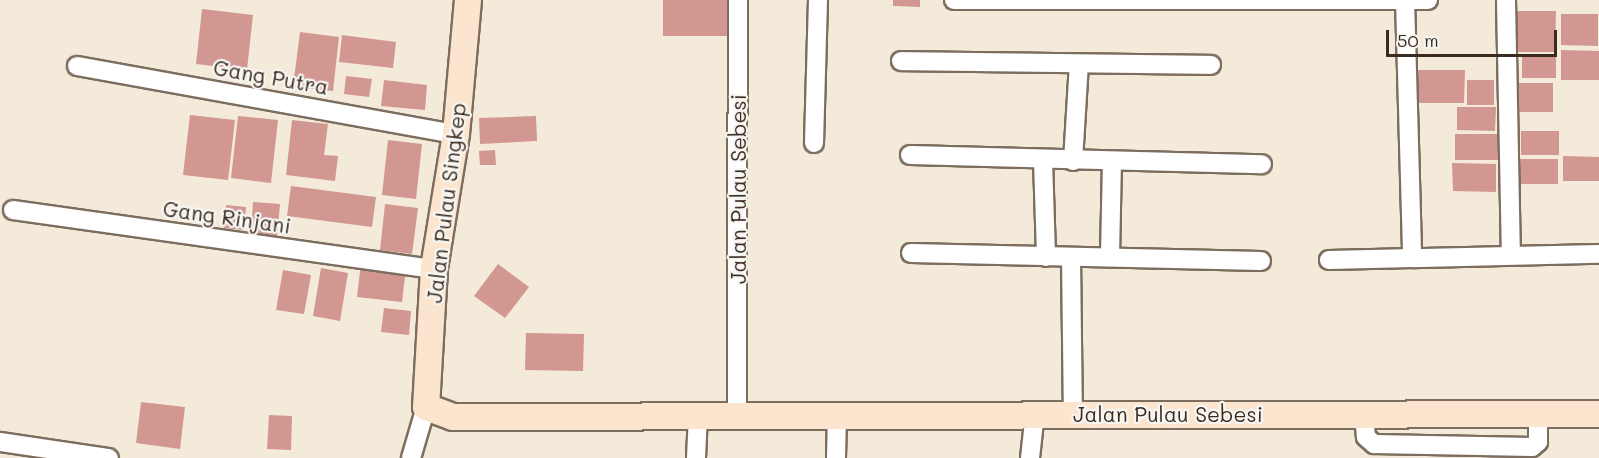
<!DOCTYPE html>
<html>
<head>
<meta charset="utf-8">
<style>
  body { margin:0 }
  #map { position:relative; width:1599px; height:458px; overflow:hidden; background:#f4ead9; font-family:Mali,sans-serif }
  div>[style] { position:absolute }
  [style*='--x'] { left:calc(var(--x)*1px); top:calc(var(--y)*1px); width:calc(var(--w)*1px); rotate:calc(var(--a)*1deg) }
  .building>* { inset:0; background:#d29790 }
  .roads { filter:drop-shadow(2px 0 #7c6d5f) drop-shadow(-2px 0 #7c6d5f) drop-shadow(0 2px #7c6d5f) drop-shadow(0 -2px #7c6d5f) }
  .street>* { height:18px; margin:-9px; padding:0 9px; transform-origin:9px; border-radius:9px; background:#fff }
  .secondary>* { height:26px; margin:-13px; padding:0 13px; transform-origin:13px; border-radius:13px; background:#fce5cf }
  span { translate:-50% -50%; white-space:nowrap; text-align:center; line-height:1.15; -webkit-text-stroke:4.5px #f6f6f2; paint-order:stroke }
  .street-label { font-size:21px; color:#3b2a1e }
  .scale { position:absolute; left:1386px; top:30px; width:171px; height:27px; box-sizing:border-box; border:3px solid #3b2a1e; border-top:0; padding-left:8px; font-size:18px; line-height:21px; white-space:nowrap; color:#3b2a1e; -webkit-text-stroke:4px #f6f6f2; paint-order:stroke }
</style>
</head>
<body>
<div id="map">
  <div class="building">
    <div style="clip-path:polygon(663px 0,730px 0,730px 36px,663px 36px)"></div>
    <div style="clip-path:polygon(893px 0,920px 0,920px 7px,893px 6px)"></div>
    <div style="clip-path:polygon(202px 9px,253px 15px,247px 70px,196px 64px)"></div>
    <div style="clip-path:polygon(1514px 11px,1556px 11px,1555px 52px,1514px 52px)"></div>
    <div style="clip-path:polygon(1561px 14px,1598px 14px,1598px 46px,1561px 45px)"></div>
    <div style="clip-path:polygon(300px 32px,339px 37px,333px 91px,293px 87px)"></div>
    <div style="clip-path:polygon(342px 35px,396px 42px,393px 68px,339px 62px)"></div>
    <div style="clip-path:polygon(1561px 50px,1599px 51px,1599px 80px,1561px 80px)"></div>
    <div style="clip-path:polygon(1522px 56px,1556px 56px,1556px 78px,1522px 78px)"></div>
    <div style="clip-path:polygon(1415px 70px,1465px 70px,1464px 103px,1415px 103px)"></div>
    <div style="clip-path:polygon(346px 76px,372px 79px,369px 97px,344px 94px)"></div>
    <div style="clip-path:polygon(384px 80px,427px 85px,425px 110px,381px 106px)"></div>
    <div style="clip-path:polygon(1467px 80px,1494px 80px,1494px 105px,1467px 105px)"></div>
    <div style="clip-path:polygon(1512px 83px,1553px 83px,1553px 112px,1512px 112px)"></div>
    <div style="clip-path:polygon(1457px 107px,1496px 107px,1495px 131px,1457px 130px)"></div>
    <div style="clip-path:polygon(190px 115px,235px 120px,228px 180px,183px 175px)"></div>
    <div style="clip-path:polygon(238px 116px,278px 120px,271px 183px,231px 178px)"></div>
    <div style="clip-path:polygon(536px 116px,537px 141px,480px 144px,479px 118px)"></div>
    <div style="clip-path:polygon(292px 120px,328px 124px,324px 155px,338px 156px,335px 181px,286px 175px)"></div>
    <div style="clip-path:polygon(1521px 131px,1559px 131px,1559px 155px,1521px 155px)"></div>
    <div style="clip-path:polygon(1455px 134px,1501px 134px,1501px 160px,1455px 160px)"></div>
    <div style="clip-path:polygon(388px 140px,422px 144px,416px 199px,382px 195px)"></div>
    <div style="clip-path:polygon(495px 150px,496px 165px,480px 165px,479px 151px)"></div>
    <div style="clip-path:polygon(1563px 156px,1599px 157px,1599px 181px,1563px 181px)"></div>
    <div style="clip-path:polygon(1519px 159px,1558px 159px,1558px 184px,1519px 184px)"></div>
    <div style="clip-path:polygon(1452px 163px,1496px 164px,1496px 192px,1453px 191px)"></div>
    <div style="clip-path:polygon(291px 186px,376px 197px,372px 227px,287px 216px)"></div>
    <div style="clip-path:polygon(253px 202px,280px 204px,277px 236px,251px 234px)"></div>
    <div style="clip-path:polygon(385px 204px,418px 208px,412px 254px,380px 250px)"></div>
    <div style="clip-path:polygon(226px 205px,246px 207px,244px 230px,224px 228px)"></div>
    <div style="clip-path:polygon(361px 263px,406px 268px,402px 302px,357px 297px)"></div>
    <div style="clip-path:polygon(498px 264px,529px 287px,505px 318px,474px 296px)"></div>
    <div style="clip-path:polygon(321px 268px,348px 273px,340px 321px,313px 316px)"></div>
    <div style="clip-path:polygon(283px 270px,311px 275px,304px 314px,276px 310px)"></div>
    <div style="clip-path:polygon(384px 308px,411px 311px,409px 335px,381px 332px)"></div>
    <div style="clip-path:polygon(526px 333px,584px 334px,583px 371px,525px 370px)"></div>
    <div style="clip-path:polygon(141px 402px,185px 407px,180px 449px,136px 443px)"></div>
    <div style="clip-path:polygon(269px 415px,292px 416px,291px 450px,267px 449px)"></div>
  </div>
  <div class="roads">
    <div class="street">
      <div style="--x:954;--y:0;--w:474;--a:0"></div>
      <div style="--x:1405;--y:0;--w:257;--a:88.4"></div>
      <div style="--x:1506;--y:0;--w:255;--a:88.9"></div>
      <div style="--x:901;--y:61;--w:310;--a:0.7"></div>
      <div style="--x:77;--y:66;--w:385;--a:10.2"></div>
      <div style="--x:814;--y:143;--w:143;--a:-88.4"></div>
      <div style="--x:910;--y:155;--w:352;--a:1.5"></div>
      <div style="--x:1043;--y:160;--w:97;--a:88.2"></div>
      <div style="--x:1073;--y:161;--w:97;--a:-86.5"></div>
      <div style="--x:13;--y:210;--w:425;--a:8"></div>
      <div style="--x:911;--y:253;--w:350;--a:1.3"></div>
      <div style="--x:1110;--y:256;--w:95;--a:-88.8"></div>
      <div style="--x:1071;--y:257;--w:157;--a:89.3"></div>
      <div style="--x:1329;--y:260;--w:270;--a:-1.3"></div>
      <div style="--x:737;--y:414;--w:414;--a:-89.9"></div>
      <div style="--x:1364;--y:415;--w:22;--a:85"></div>
      <div style="--x:1366;--y:437;--w:11;--a:41"></div>
      <div style="--x:1374;--y:444;--w:158;--a:1.1"></div>
      <div style="--x:1532;--y:447;--w:8;--a:-40"></div>
      <div style="--x:1538;--y:442;--w:28;--a:-90"></div>
      <div style="--x:0;--y:442;--w:110;--a:8.4"></div>
      <div style="--x:411;--y:458;--w:53;--a:-73.6"></div>
      <div style="--x:696;--y:458;--w:44;--a:-87.4"></div>
      <div style="--x:836;--y:458;--w:44;--a:-88.7"></div>
      <div style="--x:1030;--y:458;--w:45;--a:-83.7"></div>
    </div>
    <div class="secondary">
      <div style="--x:468;--y:0;--w:135;--a:95.1"></div>
      <div style="--x:456;--y:134;--w:137;--a:99.3"></div>
      <div style="--x:434;--y:269;--w:138;--a:93.3"></div>
      <div style="--x:426;--y:407;--w:29;--a:20"></div>
      <div style="--x:453;--y:417;--w:1146;--a:-0.15"></div>
    </div>
  </div>
  <div class="street-label">
    <span style="left:271px;top:77px;rotate:10deg">Gang Putra</span>
    <span style="left:738px;top:189px;rotate:-90deg">Jalan Pulau Sebesi</span>
    <span style="left:446px;top:203px;rotate:-83deg">Jalan Pulau Singkep</span>
    <span style="left:227px;top:217px;rotate:8deg">Gang Rinjani</span>
    <span style="left:1168px;top:414px">Jalan Pulau Sebesi</span>
  </div>
  <div class="scale">50 m</div>
</div>
</body>
</html>
